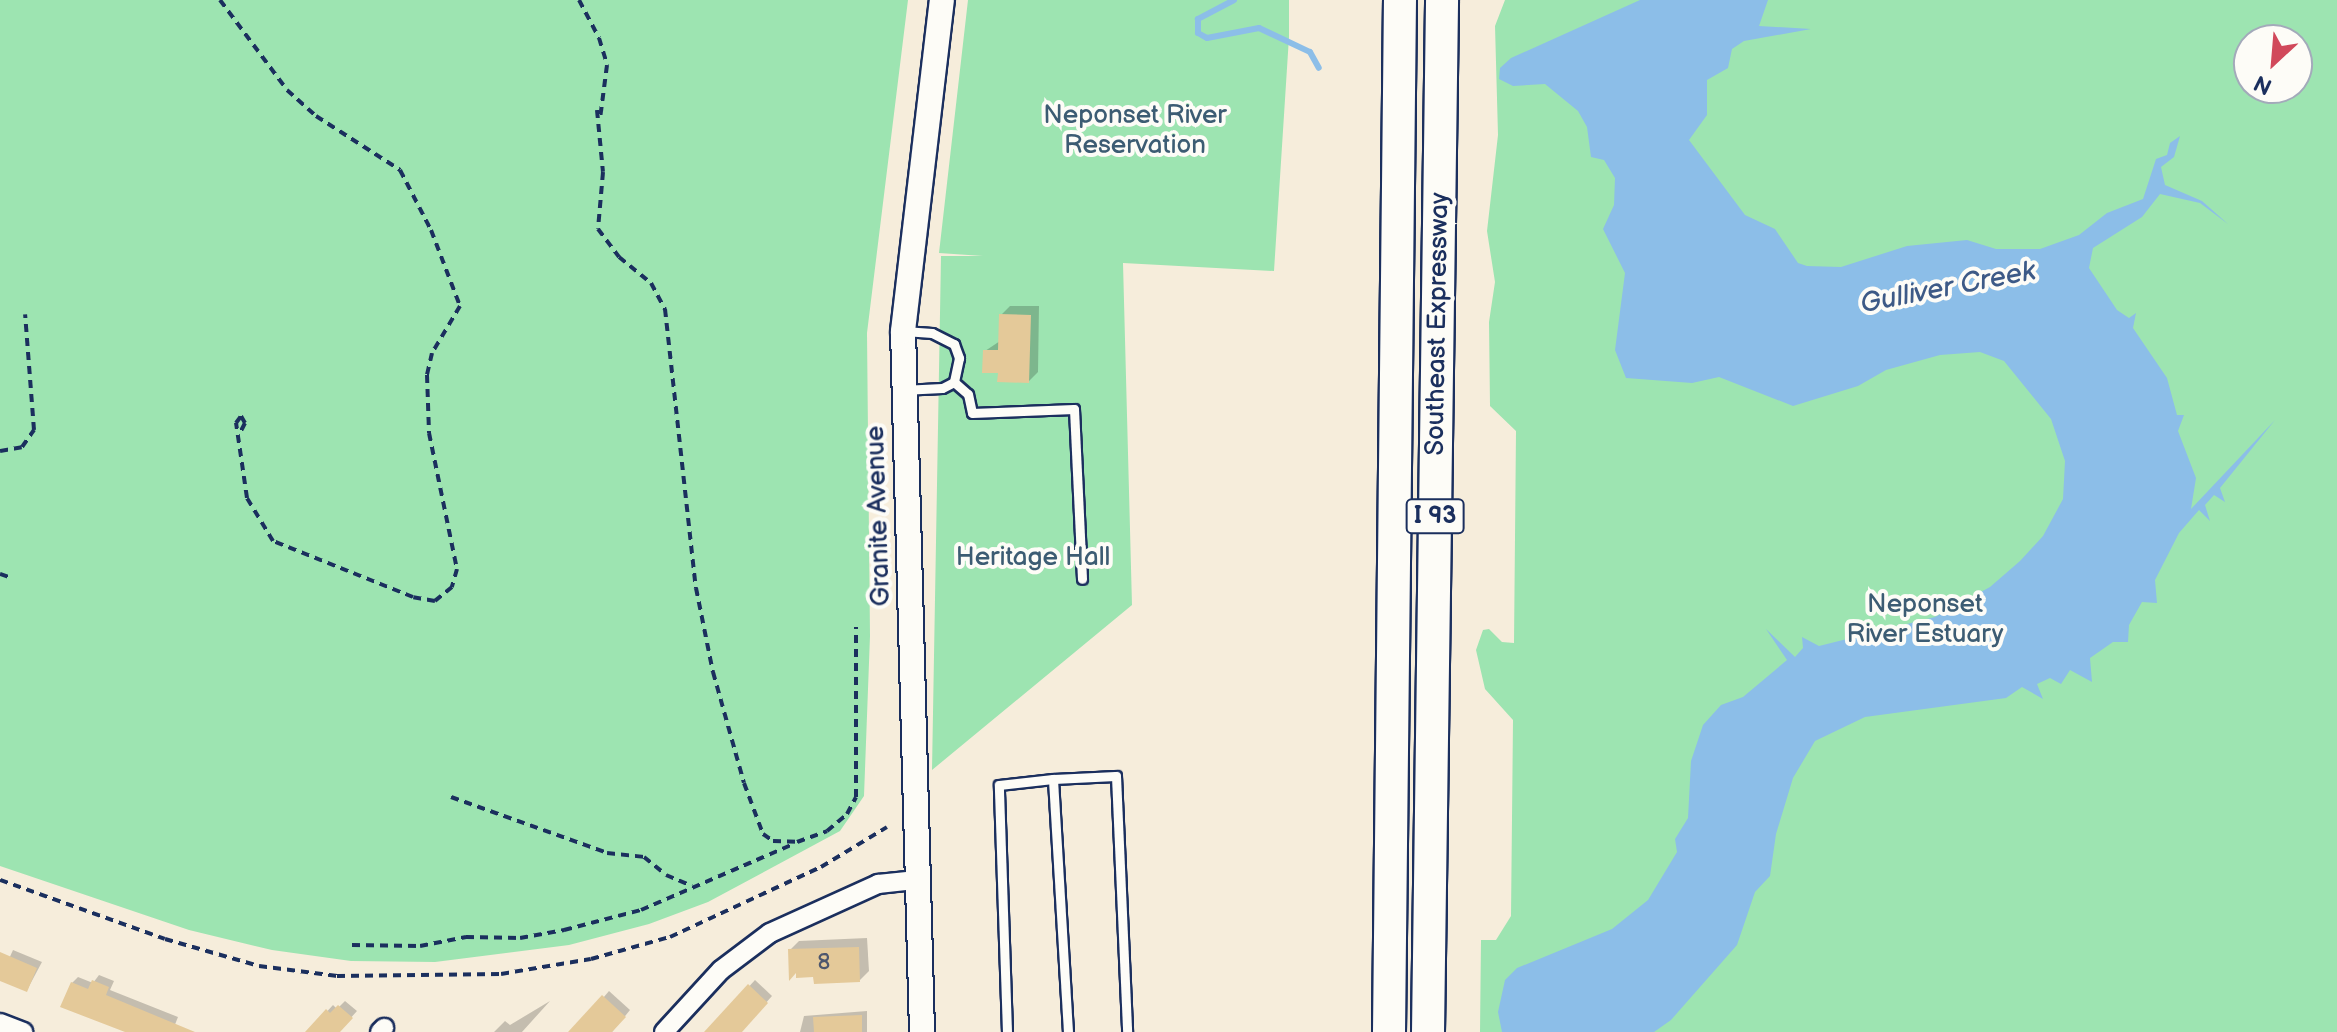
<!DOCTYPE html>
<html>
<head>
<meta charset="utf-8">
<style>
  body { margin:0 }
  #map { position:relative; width:2337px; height:1032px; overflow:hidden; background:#f6eddb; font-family:"Balsamiq Sans",sans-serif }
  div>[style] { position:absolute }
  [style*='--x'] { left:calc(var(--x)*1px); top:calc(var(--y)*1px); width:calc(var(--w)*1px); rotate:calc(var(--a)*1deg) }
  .green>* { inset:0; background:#9de4b1 }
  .water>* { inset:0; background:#8cbee8 }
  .shadow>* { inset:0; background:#0003 }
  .stream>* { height:6px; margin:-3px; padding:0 3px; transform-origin:3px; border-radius:3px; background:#8cbee8 }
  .building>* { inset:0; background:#e4c999 }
  .path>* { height:4px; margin-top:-2px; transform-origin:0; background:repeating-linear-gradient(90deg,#1b2f5e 0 8px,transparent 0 14px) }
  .roads { filter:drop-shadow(2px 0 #1b2f5e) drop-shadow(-2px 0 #1b2f5e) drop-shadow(0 2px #1b2f5e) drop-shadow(0 -2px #1b2f5e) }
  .lane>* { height:9px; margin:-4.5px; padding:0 4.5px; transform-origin:4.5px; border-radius:4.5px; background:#fdfcf7 }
  .street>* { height:18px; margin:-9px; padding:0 9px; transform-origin:9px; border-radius:9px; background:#fdfcf7 }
  .secondary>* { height:24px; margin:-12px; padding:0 12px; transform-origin:12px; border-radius:12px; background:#fdfcf7 }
  .highway>* { height:32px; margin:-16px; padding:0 16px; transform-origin:16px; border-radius:16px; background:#fdfcf7 }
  span { translate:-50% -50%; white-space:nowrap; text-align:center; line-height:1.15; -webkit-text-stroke:8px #fdfcf7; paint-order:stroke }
  .number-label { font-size:22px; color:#4d566d }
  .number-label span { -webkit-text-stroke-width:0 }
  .shield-label span { padding:2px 6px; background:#fdfcf7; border:2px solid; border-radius:6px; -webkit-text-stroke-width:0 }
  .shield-label { font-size:24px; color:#1b2f5e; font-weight:700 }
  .park-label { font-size:26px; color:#3c5c73 }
  .street-label { font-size:26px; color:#1b2f5e }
  .water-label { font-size:28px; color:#3d5a87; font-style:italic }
  .north { position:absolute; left:2233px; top:24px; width:80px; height:80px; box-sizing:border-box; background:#fdfcf7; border:2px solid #a3aaba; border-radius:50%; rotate:206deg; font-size:22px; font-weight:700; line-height:32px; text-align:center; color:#1b2f5e }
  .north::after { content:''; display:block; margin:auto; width:28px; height:36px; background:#d1495b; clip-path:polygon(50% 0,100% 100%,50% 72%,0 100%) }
</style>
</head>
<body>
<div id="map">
  <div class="green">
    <div style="clip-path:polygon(0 0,908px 0,867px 333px,870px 636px,864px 796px,840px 831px,708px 902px,649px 924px,569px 945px,435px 962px,351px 961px,272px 950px,189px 930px,0 866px)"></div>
    <div style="clip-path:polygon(968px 0,1289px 0,1289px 37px,1274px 271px,1123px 263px,1132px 605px,932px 770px,941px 256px,983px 256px,939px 253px)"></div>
    <div style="clip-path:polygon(evenodd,1505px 0,2337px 0,2337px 1032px,1480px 1032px,1481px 940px,1496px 940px,1511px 916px,1513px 720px,1485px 689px,1476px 650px,1483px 630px,1489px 629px,1502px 642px,1514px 643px,1516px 431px,1490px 406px,1489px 322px,1495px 282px,1487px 231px,1498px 135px,1495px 26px,1505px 0,2249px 40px,2297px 40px,2297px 88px,2249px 88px,2249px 40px)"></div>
  </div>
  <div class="water">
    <div style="clip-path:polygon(1640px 0,1768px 0,1759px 26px,1811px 29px,1744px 41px,1732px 49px,1728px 68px,1707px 80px,1707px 115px,1689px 140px,1745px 215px,1775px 229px,1798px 263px,1807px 266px,1841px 267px,1907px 246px,1967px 240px,1996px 249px,2040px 249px,2079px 235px,2107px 213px,2143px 199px,2156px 159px,2167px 155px,2170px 143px,2180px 136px,2174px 157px,2161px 167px,2165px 185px,2202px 201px,2228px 224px,2200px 203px,2160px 194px,2142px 217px,2093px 248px,2089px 268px,2117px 310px,2129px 318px,2136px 313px,2133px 328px,2167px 378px,2177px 415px,2184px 415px,2178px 431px,2196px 478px,2191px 509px,2275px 420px,2220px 488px,2225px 502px,2214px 495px,2205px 505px,2210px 521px,2199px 510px,2179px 533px,2155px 580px,2157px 603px,2142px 602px,2129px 625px,2128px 642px,2113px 642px,2090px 658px,2092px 682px,2070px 670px,2061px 684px,2050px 678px,2037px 684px,2043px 699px,2022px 687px,2006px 698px,1865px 717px,1815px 741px,1793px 778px,1776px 834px,1770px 876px,1755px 892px,1737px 945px,1671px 1020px,1654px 1032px,1502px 1032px,1498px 1012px,1505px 980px,1517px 968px,1612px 929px,1648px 900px,1677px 852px,1675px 839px,1688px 818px,1691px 761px,1703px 725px,1721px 705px,1743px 697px,1787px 660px,1766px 629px,1795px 657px,1803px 648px,1802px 637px,1819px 646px,1935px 617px,1990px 587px,2020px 561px,2043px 536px,2063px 499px,2065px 461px,2051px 419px,2004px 361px,1980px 352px,1940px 355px,1886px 370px,1858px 386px,1793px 406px,1719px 377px,1692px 383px,1626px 378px,1615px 350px,1625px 273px,1603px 229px,1614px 205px,1615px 178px,1604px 160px,1591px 157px,1587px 127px,1578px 111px,1545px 84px,1513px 86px,1499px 79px,1500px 68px,1511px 58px)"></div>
  </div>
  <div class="shadow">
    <div style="clip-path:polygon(1010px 306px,1039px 306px,1038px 372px,1029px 381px,1000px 371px,985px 351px,1000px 341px,1001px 315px)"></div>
    <div style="clip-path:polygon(867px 938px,869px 971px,860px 980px,815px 975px,790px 950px,799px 941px)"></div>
    <div style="clip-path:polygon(13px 950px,42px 962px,27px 990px,0 979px)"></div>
    <div style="clip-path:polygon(99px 975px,114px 981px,110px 990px,178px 1017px,172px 1032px,129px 1032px,72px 983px,78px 977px,93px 983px)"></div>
    <div style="clip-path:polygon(755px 980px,772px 996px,740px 1032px,716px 1032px,711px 1028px)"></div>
    <div style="clip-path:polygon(609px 991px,630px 1010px,612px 1032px,574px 1032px)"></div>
    <div style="clip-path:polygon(345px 1001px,357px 1011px,338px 1032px,308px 1032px,333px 1005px,337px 1009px)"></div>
    <div style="clip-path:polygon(550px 1001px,522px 1032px,494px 1032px,505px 1021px,510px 1025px)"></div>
    <div style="clip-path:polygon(867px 1011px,867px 1032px,800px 1032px,804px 1016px)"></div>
  </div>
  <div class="stream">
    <div style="--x:1234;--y:0;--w:41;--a:152.2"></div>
    <div style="--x:1198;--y:19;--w:14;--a:90"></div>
    <div style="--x:1198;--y:33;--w:10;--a:29"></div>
    <div style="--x:1207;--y:38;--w:53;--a:-10.9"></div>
    <div style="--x:1259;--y:28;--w:56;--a:25.2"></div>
    <div style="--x:1310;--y:52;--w:18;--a:61"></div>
  </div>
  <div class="building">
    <div style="clip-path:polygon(999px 314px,1031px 315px,1029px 383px,997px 382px,998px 373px,982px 373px,983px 350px,998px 350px)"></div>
    <div style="clip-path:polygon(859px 947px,860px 982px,814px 984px,813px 977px,796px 978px,796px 973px,789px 981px,788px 949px)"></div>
    <div style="clip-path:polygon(0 952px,37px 968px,27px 992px,0 981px)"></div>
    <div style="clip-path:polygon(92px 980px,109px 987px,106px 995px,195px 1032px,125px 1032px,60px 1007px,71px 982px,88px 989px)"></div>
    <div style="clip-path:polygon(748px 984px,768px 1003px,742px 1032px,704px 1032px)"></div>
    <div style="clip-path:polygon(602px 995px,626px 1017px,612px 1032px,568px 1032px)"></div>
    <div style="clip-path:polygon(338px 1005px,353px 1018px,340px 1032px,305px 1032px,326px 1009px,330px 1013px)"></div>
    <div style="clip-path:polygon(862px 1015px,862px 1032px,814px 1032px,813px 1017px)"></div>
  </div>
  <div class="path">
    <div style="--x:220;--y:0;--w:112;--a:53.3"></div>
    <div style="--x:287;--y:90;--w:39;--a:42"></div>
    <div style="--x:316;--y:116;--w:100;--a:32.7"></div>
    <div style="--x:400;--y:170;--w:68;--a:62.7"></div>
    <div style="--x:431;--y:230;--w:81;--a:69.1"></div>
    <div style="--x:460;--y:306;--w:55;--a:120.8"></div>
    <div style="--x:432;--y:353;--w:23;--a:103"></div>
    <div style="--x:427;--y:375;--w:58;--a:88"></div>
    <div style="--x:429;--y:433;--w:139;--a:78.4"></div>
    <div style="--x:457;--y:569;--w:19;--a:106"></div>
    <div style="--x:452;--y:587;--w:22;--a:141"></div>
    <div style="--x:435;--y:601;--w:22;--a:-170"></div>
    <div style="--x:413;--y:597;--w:151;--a:-158.2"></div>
    <div style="--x:273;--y:541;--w:50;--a:-121.2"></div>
    <div style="--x:247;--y:498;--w:76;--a:-98.3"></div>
    <div style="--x:236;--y:423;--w:9;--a:-54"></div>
    <div style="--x:241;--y:416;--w:8;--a:60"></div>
    <div style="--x:245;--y:423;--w:9;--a:117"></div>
    <div style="--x:579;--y:0;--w:43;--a:62.2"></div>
    <div style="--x:599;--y:38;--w:28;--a:73"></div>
    <div style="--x:607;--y:65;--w:54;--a:97.4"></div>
    <div style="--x:597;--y:110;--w:62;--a:84.5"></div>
    <div style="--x:603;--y:172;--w:57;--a:95"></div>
    <div style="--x:598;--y:229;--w:35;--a:53"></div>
    <div style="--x:619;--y:257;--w:41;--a:39.1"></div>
    <div style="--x:651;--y:283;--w:30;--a:62"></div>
    <div style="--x:665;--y:309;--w:281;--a:83.7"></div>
    <div style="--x:696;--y:588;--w:86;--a:78.6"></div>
    <div style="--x:713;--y:672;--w:115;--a:74.4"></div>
    <div style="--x:744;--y:783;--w:54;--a:69.6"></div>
    <div style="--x:763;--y:834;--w:12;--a:35"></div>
    <div style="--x:773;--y:841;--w:24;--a:2"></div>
    <div style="--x:797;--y:842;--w:32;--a:-20"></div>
    <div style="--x:827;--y:831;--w:26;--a:-40"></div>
    <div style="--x:847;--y:814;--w:19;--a:-62"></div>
    <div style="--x:856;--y:797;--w:170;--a:-90"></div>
    <div style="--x:0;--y:451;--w:22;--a:-10"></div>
    <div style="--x:22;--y:447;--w:21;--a:-55"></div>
    <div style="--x:34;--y:430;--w:116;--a:-94.4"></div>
    <div style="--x:0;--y:574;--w:9;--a:18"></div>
    <div style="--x:451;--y:797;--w:166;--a:19.7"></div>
    <div style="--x:607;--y:853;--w:37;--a:6"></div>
    <div style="--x:644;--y:857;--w:28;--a:39"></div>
    <div style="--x:666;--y:875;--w:28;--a:23"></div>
    <div style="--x:0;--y:880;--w:175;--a:19.7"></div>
    <div style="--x:165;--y:939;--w:98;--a:16"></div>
    <div style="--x:259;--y:966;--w:79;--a:7.3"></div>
    <div style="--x:337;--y:976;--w:164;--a:-0.7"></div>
    <div style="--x:501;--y:974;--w:91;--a:-9.5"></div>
    <div style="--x:591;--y:959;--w:82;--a:-15.6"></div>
    <div style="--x:670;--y:937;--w:166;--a:-24.9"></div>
    <div style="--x:821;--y:867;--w:77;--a:-31.2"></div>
    <div style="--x:352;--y:945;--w:68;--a:0.8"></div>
    <div style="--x:420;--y:946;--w:47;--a:-11.1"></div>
    <div style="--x:466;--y:937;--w:54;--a:1.1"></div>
    <div style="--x:520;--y:938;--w:45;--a:-10.3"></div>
    <div style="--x:564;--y:930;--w:80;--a:-14.6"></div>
    <div style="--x:641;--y:910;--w:163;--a:-23.4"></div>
  </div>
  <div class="roads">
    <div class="lane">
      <div style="--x:904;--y:331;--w:28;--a:4"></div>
      <div style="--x:932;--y:333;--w:25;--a:27"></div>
      <div style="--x:954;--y:344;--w:15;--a:70"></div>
      <div style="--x:959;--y:358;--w:25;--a:102"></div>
      <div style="--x:954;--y:382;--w:13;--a:153"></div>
      <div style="--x:942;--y:388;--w:35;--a:177"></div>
      <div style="--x:954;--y:382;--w:18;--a:41"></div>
      <div style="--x:968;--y:394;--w:19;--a:78"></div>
      <div style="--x:972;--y:413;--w:102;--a:-2.2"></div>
      <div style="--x:1074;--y:409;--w:170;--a:87.3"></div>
      <div style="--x:1007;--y:1032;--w:247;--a:-91.9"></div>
      <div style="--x:999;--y:785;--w:54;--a:-6.3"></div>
      <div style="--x:1068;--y:1032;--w:253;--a:-93.4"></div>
      <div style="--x:1053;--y:779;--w:63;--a:-2.7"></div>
      <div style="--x:1116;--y:776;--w:256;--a:87.5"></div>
    </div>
    <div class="street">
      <div style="--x:0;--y:1023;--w:25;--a:21"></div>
      <div style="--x:380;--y:1032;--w:6;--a:-45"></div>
      <div style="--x:664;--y:1032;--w:84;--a:-47.4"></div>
      <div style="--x:721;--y:970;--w:61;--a:-37.1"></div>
      <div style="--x:770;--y:933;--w:119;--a:-24.4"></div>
      <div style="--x:878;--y:884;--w:39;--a:-6"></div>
    </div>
    <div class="secondary">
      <div style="--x:922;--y:1032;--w:701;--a:-91.55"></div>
      <div style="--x:903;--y:331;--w:333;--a:-83.3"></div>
    </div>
    <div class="highway">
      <div style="--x:1389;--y:1032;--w:1032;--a:-89.39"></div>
      <div style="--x:1428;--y:1032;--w:1032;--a:-89.22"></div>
    </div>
  </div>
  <div class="number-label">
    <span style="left:824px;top:963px">8</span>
  </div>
  <div class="shield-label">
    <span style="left:1435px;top:516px">I 93</span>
  </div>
  <div class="park-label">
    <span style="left:1135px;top:131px">Neponset River<br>Reservation</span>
    <span style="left:1033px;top:558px">Heritage Hall</span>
    <span style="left:1925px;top:620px">Neponset<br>River Estuary</span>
  </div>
  <div class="street-label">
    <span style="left:1438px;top:324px;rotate:-89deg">Southeast Expressway</span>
    <span style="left:879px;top:516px;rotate:-92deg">Granite Avenue</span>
  </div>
  <div class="water-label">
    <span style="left:1948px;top:288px;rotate:-11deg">Gulliver Creek</span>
  </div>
  <div class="north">N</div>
</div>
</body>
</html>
